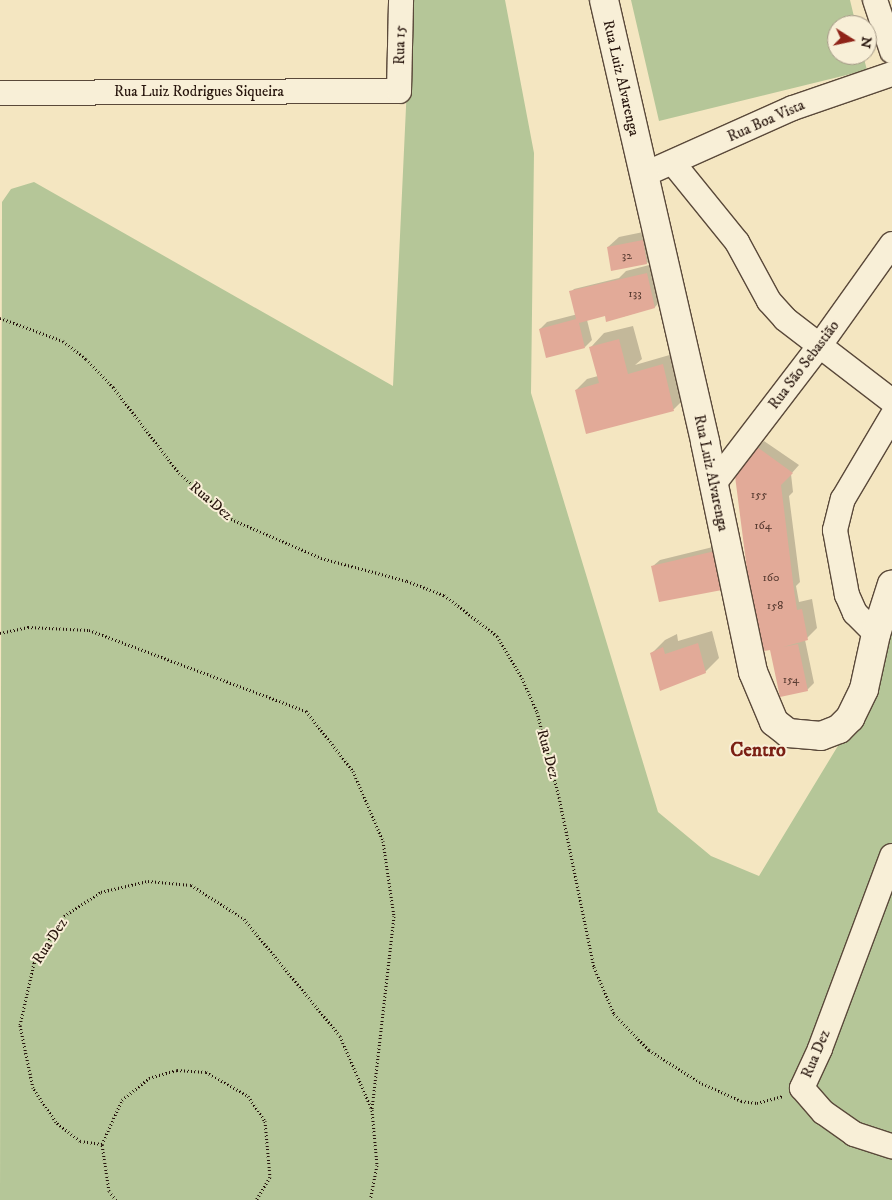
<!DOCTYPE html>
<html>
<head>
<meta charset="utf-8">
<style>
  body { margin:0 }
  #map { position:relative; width:892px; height:1200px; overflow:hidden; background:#f4e6c1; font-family:"IM FELL DW Pica",serif }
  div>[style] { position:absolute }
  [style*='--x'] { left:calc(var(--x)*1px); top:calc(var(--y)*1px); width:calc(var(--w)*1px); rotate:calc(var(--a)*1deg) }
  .green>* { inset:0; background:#b5c698 }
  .shadow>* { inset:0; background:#0003 }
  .building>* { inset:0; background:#e2aa98 }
  .path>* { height:3px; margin-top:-1.5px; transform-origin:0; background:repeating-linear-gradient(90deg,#27150d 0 1px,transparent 0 3.5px) }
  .roads { filter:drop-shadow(1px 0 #5a493a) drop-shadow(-1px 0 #5a493a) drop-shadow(0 1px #5a493a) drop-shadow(0 -1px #5a493a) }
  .street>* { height:24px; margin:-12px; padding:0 12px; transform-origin:12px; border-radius:12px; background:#f8efd7 }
  .secondary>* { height:28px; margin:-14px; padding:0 14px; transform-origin:14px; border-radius:14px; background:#f8efd7 }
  span { translate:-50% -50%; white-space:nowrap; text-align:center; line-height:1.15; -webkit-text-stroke:4px #f8efd7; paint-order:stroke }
  .number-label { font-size:12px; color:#563a30 }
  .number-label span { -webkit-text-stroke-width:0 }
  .street-label { font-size:15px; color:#27150d }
  .district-label { font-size:20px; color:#7a1f14; font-weight:700 }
  .north { position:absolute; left:827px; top:15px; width:50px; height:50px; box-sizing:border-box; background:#f8efd7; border:1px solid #a49886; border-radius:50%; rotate:100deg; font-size:14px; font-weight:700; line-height:20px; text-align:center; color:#27150d }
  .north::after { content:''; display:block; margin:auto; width:18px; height:22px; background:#8f2418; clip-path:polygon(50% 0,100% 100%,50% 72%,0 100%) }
</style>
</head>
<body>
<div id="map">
  <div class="green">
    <div style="clip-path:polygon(411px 0,505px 0,534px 153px,531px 393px,658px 812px,711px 856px,759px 876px,870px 693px,892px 618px,892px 1200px,0 1200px,2px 202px,11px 189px,34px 182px,393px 386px)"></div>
    <div style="clip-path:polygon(631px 0,850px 0,856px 25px,837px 25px,837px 55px,863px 55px,867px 70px,659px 121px)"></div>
  </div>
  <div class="shadow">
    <div style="clip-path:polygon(653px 230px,657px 253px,647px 263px,608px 247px,619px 237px)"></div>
    <div style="clip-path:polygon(657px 263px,665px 296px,655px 307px,622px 317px,606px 314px,587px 320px,592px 340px,585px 347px,540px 329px,547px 322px,578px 314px,571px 292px,574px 289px,619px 278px,626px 271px)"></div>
    <div style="clip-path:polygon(633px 326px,642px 359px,635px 365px,673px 354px,684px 399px,674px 409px,587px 432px,576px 390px,587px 379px,598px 376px,591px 347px,604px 333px)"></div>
    <div style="clip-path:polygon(764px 441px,799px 465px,791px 474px,793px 492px,789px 496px,800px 582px,796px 586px,799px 602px,812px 599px,817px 628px,805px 640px,814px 683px,807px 690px,775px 647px,757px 448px)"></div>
    <div style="clip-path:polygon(721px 545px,729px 582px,653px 566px,660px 560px)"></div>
    <div style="clip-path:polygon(712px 631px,719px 658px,705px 672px,652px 653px,665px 640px,677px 634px,678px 641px)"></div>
  </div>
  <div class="building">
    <div style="clip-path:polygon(643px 240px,647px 264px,611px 271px,607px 247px)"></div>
    <div style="clip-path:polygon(647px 273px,655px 308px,606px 322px,605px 316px,579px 323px,585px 348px,546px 358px,539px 329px,576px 319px,569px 291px)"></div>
    <div style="clip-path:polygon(619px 339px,628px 374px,663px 364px,674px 411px,586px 434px,575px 390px,599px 383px,589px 347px)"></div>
    <div style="clip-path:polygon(757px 447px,793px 473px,781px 485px,794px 590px,797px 610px,802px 609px,808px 640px,783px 647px,798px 644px,808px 691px,780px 697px,770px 650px,764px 651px,751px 601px,735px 476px)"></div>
    <div style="clip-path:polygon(715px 551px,722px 590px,659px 602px,651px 566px)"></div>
    <div style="clip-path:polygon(698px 643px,706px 673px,660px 691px,650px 653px,663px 647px,665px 654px)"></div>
  </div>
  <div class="path">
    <div style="--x:0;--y:318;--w:67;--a:20.1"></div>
    <div style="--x:63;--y:341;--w:29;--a:38"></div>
    <div style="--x:86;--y:359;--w:39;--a:46"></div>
    <div style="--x:113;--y:387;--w:108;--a:52.5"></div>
    <div style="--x:179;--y:473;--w:69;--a:41.5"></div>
    <div style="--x:231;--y:519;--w:98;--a:23.4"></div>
    <div style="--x:321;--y:558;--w:89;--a:15"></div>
    <div style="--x:407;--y:581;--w:40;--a:21"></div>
    <div style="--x:444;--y:595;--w:67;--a:37.7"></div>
    <div style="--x:497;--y:636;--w:49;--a:59.2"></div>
    <div style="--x:522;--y:678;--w:37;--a:66"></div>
    <div style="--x:537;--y:712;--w:88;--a:75.5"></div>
    <div style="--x:559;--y:797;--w:174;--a:78.4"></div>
    <div style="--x:594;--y:967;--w:51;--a:66.9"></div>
    <div style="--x:614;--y:1014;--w:50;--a:45.8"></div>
    <div style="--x:649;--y:1050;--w:59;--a:32.6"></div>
    <div style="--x:699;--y:1082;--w:46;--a:24.3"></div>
    <div style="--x:741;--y:1101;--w:16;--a:7"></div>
    <div style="--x:757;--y:1103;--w:27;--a:-15"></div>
    <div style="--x:0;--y:633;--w:29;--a:-12"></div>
    <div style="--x:28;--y:627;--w:61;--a:2.8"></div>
    <div style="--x:89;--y:630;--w:232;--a:20.5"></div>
    <div style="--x:306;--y:711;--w:76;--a:51.9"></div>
    <div style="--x:353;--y:771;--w:76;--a:66.8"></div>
    <div style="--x:383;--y:841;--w:76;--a:81.7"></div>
    <div style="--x:394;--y:916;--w:195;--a:96.5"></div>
    <div style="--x:102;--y:1144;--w:22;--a:-172"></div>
    <div style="--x:80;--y:1141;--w:31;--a:-142"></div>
    <div style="--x:56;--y:1122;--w:41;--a:-124.1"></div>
    <div style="--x:33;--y:1088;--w:64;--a:-101.7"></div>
    <div style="--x:20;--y:1025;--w:64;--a:-77.3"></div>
    <div style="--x:34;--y:963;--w:56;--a:-57.4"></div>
    <div style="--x:64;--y:916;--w:44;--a:-33"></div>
    <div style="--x:101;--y:892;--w:48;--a:-13.2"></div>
    <div style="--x:148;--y:881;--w:43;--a:5.3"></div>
    <div style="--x:191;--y:885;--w:63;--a:32.7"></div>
    <div style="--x:244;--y:919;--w:151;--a:50.6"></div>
    <div style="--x:340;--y:1036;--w:81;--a:66.6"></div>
    <div style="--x:372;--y:1110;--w:55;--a:84.8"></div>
    <div style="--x:377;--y:1165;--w:36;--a:101"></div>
    <div style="--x:116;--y:1200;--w:11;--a:-128"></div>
    <div style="--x:109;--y:1191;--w:48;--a:-98.5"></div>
    <div style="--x:102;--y:1144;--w:48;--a:-65.6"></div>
    <div style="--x:122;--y:1100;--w:35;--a:-39"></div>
    <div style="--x:149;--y:1078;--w:29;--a:-16"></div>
    <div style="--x:177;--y:1070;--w:29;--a:4"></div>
    <div style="--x:206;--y:1072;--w:48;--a:29.7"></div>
    <div style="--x:248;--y:1096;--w:30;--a:56"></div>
    <div style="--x:265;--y:1121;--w:56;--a:84.9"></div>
    <div style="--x:270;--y:1177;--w:27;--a:121"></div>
  </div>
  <div class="roads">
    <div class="street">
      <div style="--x:875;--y:0;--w:54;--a:71.6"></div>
      <div style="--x:0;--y:93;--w:399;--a:-0.3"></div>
      <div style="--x:399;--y:91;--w:91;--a:-88.7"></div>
      <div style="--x:673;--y:163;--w:102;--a:51"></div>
      <div style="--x:737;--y:242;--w:67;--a:61.5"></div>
      <div style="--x:769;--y:301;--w:24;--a:48"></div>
      <div style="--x:785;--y:319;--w:135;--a:37.5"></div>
      <div style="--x:643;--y:175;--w:164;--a:-24.1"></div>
      <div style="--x:793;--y:108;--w:105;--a:-19"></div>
      <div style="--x:713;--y:485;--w:176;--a:-52.6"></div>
      <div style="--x:820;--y:345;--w:124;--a:-54.5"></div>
      <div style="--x:876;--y:634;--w:30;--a:-135"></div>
      <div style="--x:855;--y:613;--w:20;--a:-114"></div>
      <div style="--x:847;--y:595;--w:66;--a:-100.5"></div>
      <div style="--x:835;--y:530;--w:32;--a:-76"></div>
      <div style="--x:843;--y:499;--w:96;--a:-59.4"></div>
      <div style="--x:892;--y:856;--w:206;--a:110.5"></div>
      <div style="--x:820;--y:1049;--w:43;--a:114.8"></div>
      <div style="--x:802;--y:1088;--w:32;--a:49"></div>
      <div style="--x:823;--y:1112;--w:38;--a:35"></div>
      <div style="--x:854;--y:1134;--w:40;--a:18"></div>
    </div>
    <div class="secondary">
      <div style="--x:604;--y:0;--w:453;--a:77.1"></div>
      <div style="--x:705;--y:442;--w:235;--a:78.2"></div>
      <div style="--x:753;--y:672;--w:54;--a:67.2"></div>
      <div style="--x:774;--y:722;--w:18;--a:38"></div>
      <div style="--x:788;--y:733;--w:33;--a:5"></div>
      <div style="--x:821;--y:736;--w:19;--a:-21"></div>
      <div style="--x:839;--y:729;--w:16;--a:-45"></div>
      <div style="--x:850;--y:718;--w:32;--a:-64"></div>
      <div style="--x:864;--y:689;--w:56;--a:-77.7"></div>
      <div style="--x:876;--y:634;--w:52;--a:-72.3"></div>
    </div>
  </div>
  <div class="number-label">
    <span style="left:627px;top:256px">32</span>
    <span style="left:635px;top:294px">133</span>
    <span style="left:759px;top:495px">155</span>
    <span style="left:763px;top:526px">164</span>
    <span style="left:771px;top:578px">160</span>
    <span style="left:775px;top:606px">158</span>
    <span style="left:791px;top:680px">154</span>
  </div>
  <div class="street-label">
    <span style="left:400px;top:45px;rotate:-89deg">Rua 15</span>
    <span style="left:621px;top:78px;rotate:77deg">Rua Luiz Alvarenga</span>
    <span style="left:199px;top:92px">Rua Luiz Rodrigues Siqueira</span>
    <span style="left:766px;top:121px;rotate:-24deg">Rua Boa Vista</span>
    <span style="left:804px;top:365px;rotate:-53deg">Rua São Sebastião</span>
    <span style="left:711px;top:473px;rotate:78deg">Rua Luiz Alvarenga</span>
    <span style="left:211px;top:501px;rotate:40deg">Rua Dez</span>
    <span style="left:548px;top:754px;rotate:75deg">Rua Dez</span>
    <span style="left:50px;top:941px;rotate:-57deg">Rua Dez</span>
    <span style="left:816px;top:1054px;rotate:-67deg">Rua Dez</span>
  </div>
  <div class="district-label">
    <span style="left:758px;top:750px">Centro</span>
  </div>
  <div class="north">N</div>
</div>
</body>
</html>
